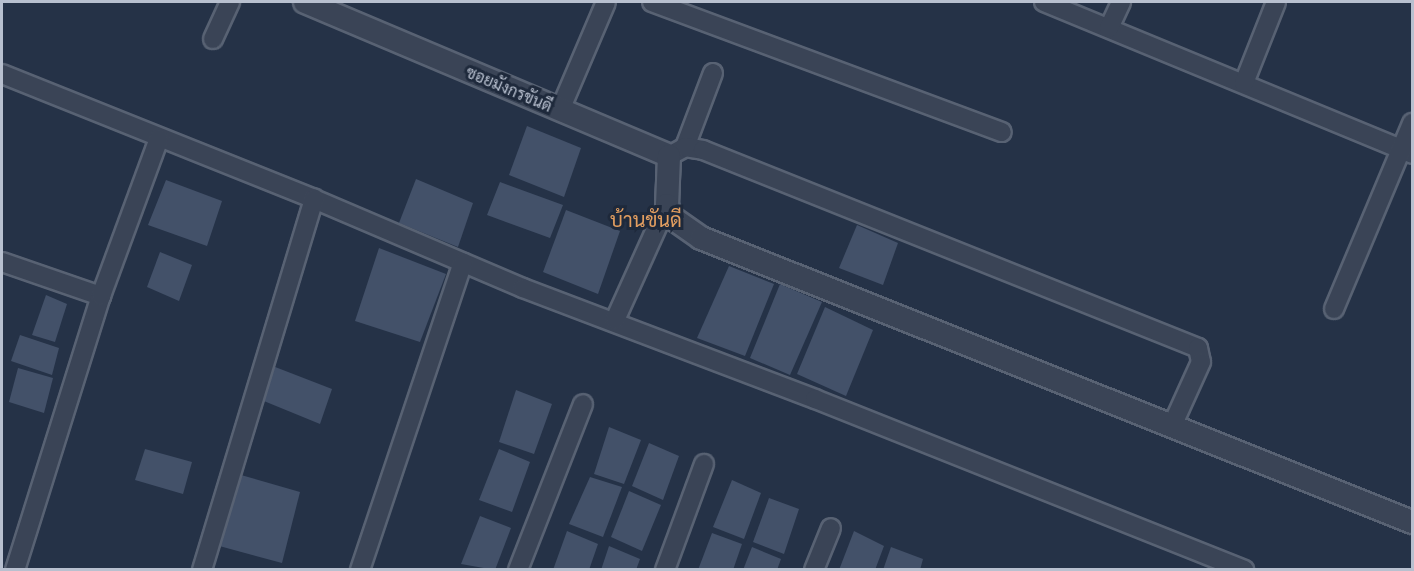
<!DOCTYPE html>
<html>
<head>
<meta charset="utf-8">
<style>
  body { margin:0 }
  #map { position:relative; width:1414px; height:571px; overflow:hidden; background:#253247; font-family:Barlow,Sarabun,sans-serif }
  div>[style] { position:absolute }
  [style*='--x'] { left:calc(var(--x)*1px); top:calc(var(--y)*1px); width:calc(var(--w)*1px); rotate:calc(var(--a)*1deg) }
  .building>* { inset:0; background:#435169 }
  .roads { filter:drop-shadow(2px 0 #586273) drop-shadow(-2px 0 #586273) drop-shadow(0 2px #586273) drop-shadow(0 -2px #586273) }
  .minor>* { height:18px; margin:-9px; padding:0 9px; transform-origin:9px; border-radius:9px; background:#3a4456 }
  .tertiary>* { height:22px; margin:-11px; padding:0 11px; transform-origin:11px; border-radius:11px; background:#3a4456 }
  span { translate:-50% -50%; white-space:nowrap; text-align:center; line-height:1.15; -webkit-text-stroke:6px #1e293b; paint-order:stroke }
  .street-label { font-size:16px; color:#b8c0cf }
  .quarter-label { font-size:20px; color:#e29e60 }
  .frame { position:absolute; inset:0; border:3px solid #b8c0cf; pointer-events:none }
</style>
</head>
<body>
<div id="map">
  <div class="building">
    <div style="clip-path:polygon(527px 126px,581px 148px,564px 197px,509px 175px)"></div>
    <div style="clip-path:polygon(416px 179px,473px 203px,458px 247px,399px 223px)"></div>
    <div style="clip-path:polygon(166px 180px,222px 201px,207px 246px,148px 225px)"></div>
    <div style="clip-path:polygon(500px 182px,563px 205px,550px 238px,487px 215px)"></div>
    <div style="clip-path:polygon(566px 210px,620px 231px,598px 294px,543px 272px)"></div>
    <div style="clip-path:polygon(857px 225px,898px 243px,883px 285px,839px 268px)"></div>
    <div style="clip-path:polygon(379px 248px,446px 274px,420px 342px,355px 321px)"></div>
    <div style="clip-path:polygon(160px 252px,192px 265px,179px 301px,147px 287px)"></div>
    <div style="clip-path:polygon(729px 266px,774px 284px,745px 356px,697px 338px)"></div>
    <div style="clip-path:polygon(780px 284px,822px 302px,790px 375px,750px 358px)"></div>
    <div style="clip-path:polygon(46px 295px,67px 304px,55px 342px,32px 335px)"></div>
    <div style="clip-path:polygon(825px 307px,873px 330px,846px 396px,797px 374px)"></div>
    <div style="clip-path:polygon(20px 335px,59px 348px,52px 375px,11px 361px)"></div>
    <div style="clip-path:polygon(270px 365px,332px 389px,320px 424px,259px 399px)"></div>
    <div style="clip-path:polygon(18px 368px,53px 378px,44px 413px,9px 402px)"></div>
    <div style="clip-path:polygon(516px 390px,552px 404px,534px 454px,499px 442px)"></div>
    <div style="clip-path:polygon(609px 427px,641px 440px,624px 484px,594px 474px)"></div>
    <div style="clip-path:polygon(649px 443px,679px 456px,663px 500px,632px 486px)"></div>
    <div style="clip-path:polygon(145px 449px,192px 462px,183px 494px,135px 480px)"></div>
    <div style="clip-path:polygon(499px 449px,530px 462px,512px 512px,479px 500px)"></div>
    <div style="clip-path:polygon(234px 473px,300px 492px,282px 563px,212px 544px)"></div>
    <div style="clip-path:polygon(590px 477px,622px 487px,603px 537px,569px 524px)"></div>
    <div style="clip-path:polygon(732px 480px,761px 493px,744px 539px,713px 527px)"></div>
    <div style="clip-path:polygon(629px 491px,661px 505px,642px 551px,611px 537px)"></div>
    <div style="clip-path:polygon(769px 498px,799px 509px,784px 554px,753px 542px)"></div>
    <div style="clip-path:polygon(480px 516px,511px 528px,495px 570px,461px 564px)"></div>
    <div style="clip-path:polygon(567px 531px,598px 544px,589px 570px,553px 570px)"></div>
    <div style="clip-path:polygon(854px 531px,884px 546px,875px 570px,839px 570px)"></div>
    <div style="clip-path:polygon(712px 533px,742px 544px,733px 570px,698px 570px)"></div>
    <div style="clip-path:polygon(609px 546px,640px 559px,636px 570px,601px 570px)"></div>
    <div style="clip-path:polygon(752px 547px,781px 559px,777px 570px,743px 570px)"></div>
    <div style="clip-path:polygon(891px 547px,923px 559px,920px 570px,883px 570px)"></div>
  </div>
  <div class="roads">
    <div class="minor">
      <div style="--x:652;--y:2;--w:373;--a:20.4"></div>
      <div style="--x:1044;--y:2;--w:398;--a:22.4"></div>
      <div style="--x:1109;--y:28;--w:29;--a:-65"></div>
      <div style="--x:213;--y:39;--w:41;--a:-65.3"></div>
      <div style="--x:2;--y:74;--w:336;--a:21.8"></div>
      <div style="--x:314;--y:199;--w:227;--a:23.1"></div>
      <div style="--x:523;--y:288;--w:312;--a:20.8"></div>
      <div style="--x:815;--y:399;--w:462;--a:21.7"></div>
      <div style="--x:1244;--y:83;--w:87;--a:-68.4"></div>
      <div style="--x:560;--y:110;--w:117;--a:-66.9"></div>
      <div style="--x:685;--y:147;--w:79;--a:-69.3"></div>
      <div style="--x:669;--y:156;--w:18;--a:-29"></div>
      <div style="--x:685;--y:147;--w:18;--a:9"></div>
      <div style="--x:703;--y:150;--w:533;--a:21.8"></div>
      <div style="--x:1198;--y:348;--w:14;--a:78"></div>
      <div style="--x:1201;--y:362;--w:70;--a:114.4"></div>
      <div style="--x:2;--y:262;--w:105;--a:19"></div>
      <div style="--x:1334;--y:309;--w:202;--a:-67.2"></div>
      <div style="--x:615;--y:320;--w:126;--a:-65.7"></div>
      <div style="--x:15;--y:570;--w:287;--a:-72.6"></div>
      <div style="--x:101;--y:296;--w:168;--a:-69.8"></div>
      <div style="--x:202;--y:570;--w:388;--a:-73.2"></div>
      <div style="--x:360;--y:570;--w:324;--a:-71.5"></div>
      <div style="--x:518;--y:570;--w:178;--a:-68.6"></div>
      <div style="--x:665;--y:570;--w:113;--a:-69.8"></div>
      <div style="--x:814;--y:570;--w:45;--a:-68"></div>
    </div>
    <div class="tertiary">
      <div style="--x:305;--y:2;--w:395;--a:22.9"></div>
      <div style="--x:669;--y:156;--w:49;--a:92.3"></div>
      <div style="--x:667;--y:205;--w:13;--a:72"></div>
      <div style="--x:671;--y:217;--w:37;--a:35"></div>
      <div style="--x:701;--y:238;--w:766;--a:21.77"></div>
    </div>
  </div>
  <div class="street-label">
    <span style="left:509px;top:89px;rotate:23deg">ซอยมังกรขันดี</span>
  </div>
  <div class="quarter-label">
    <span style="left:646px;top:219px">บ้านขันดี</span>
  </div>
  <div class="frame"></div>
</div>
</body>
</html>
